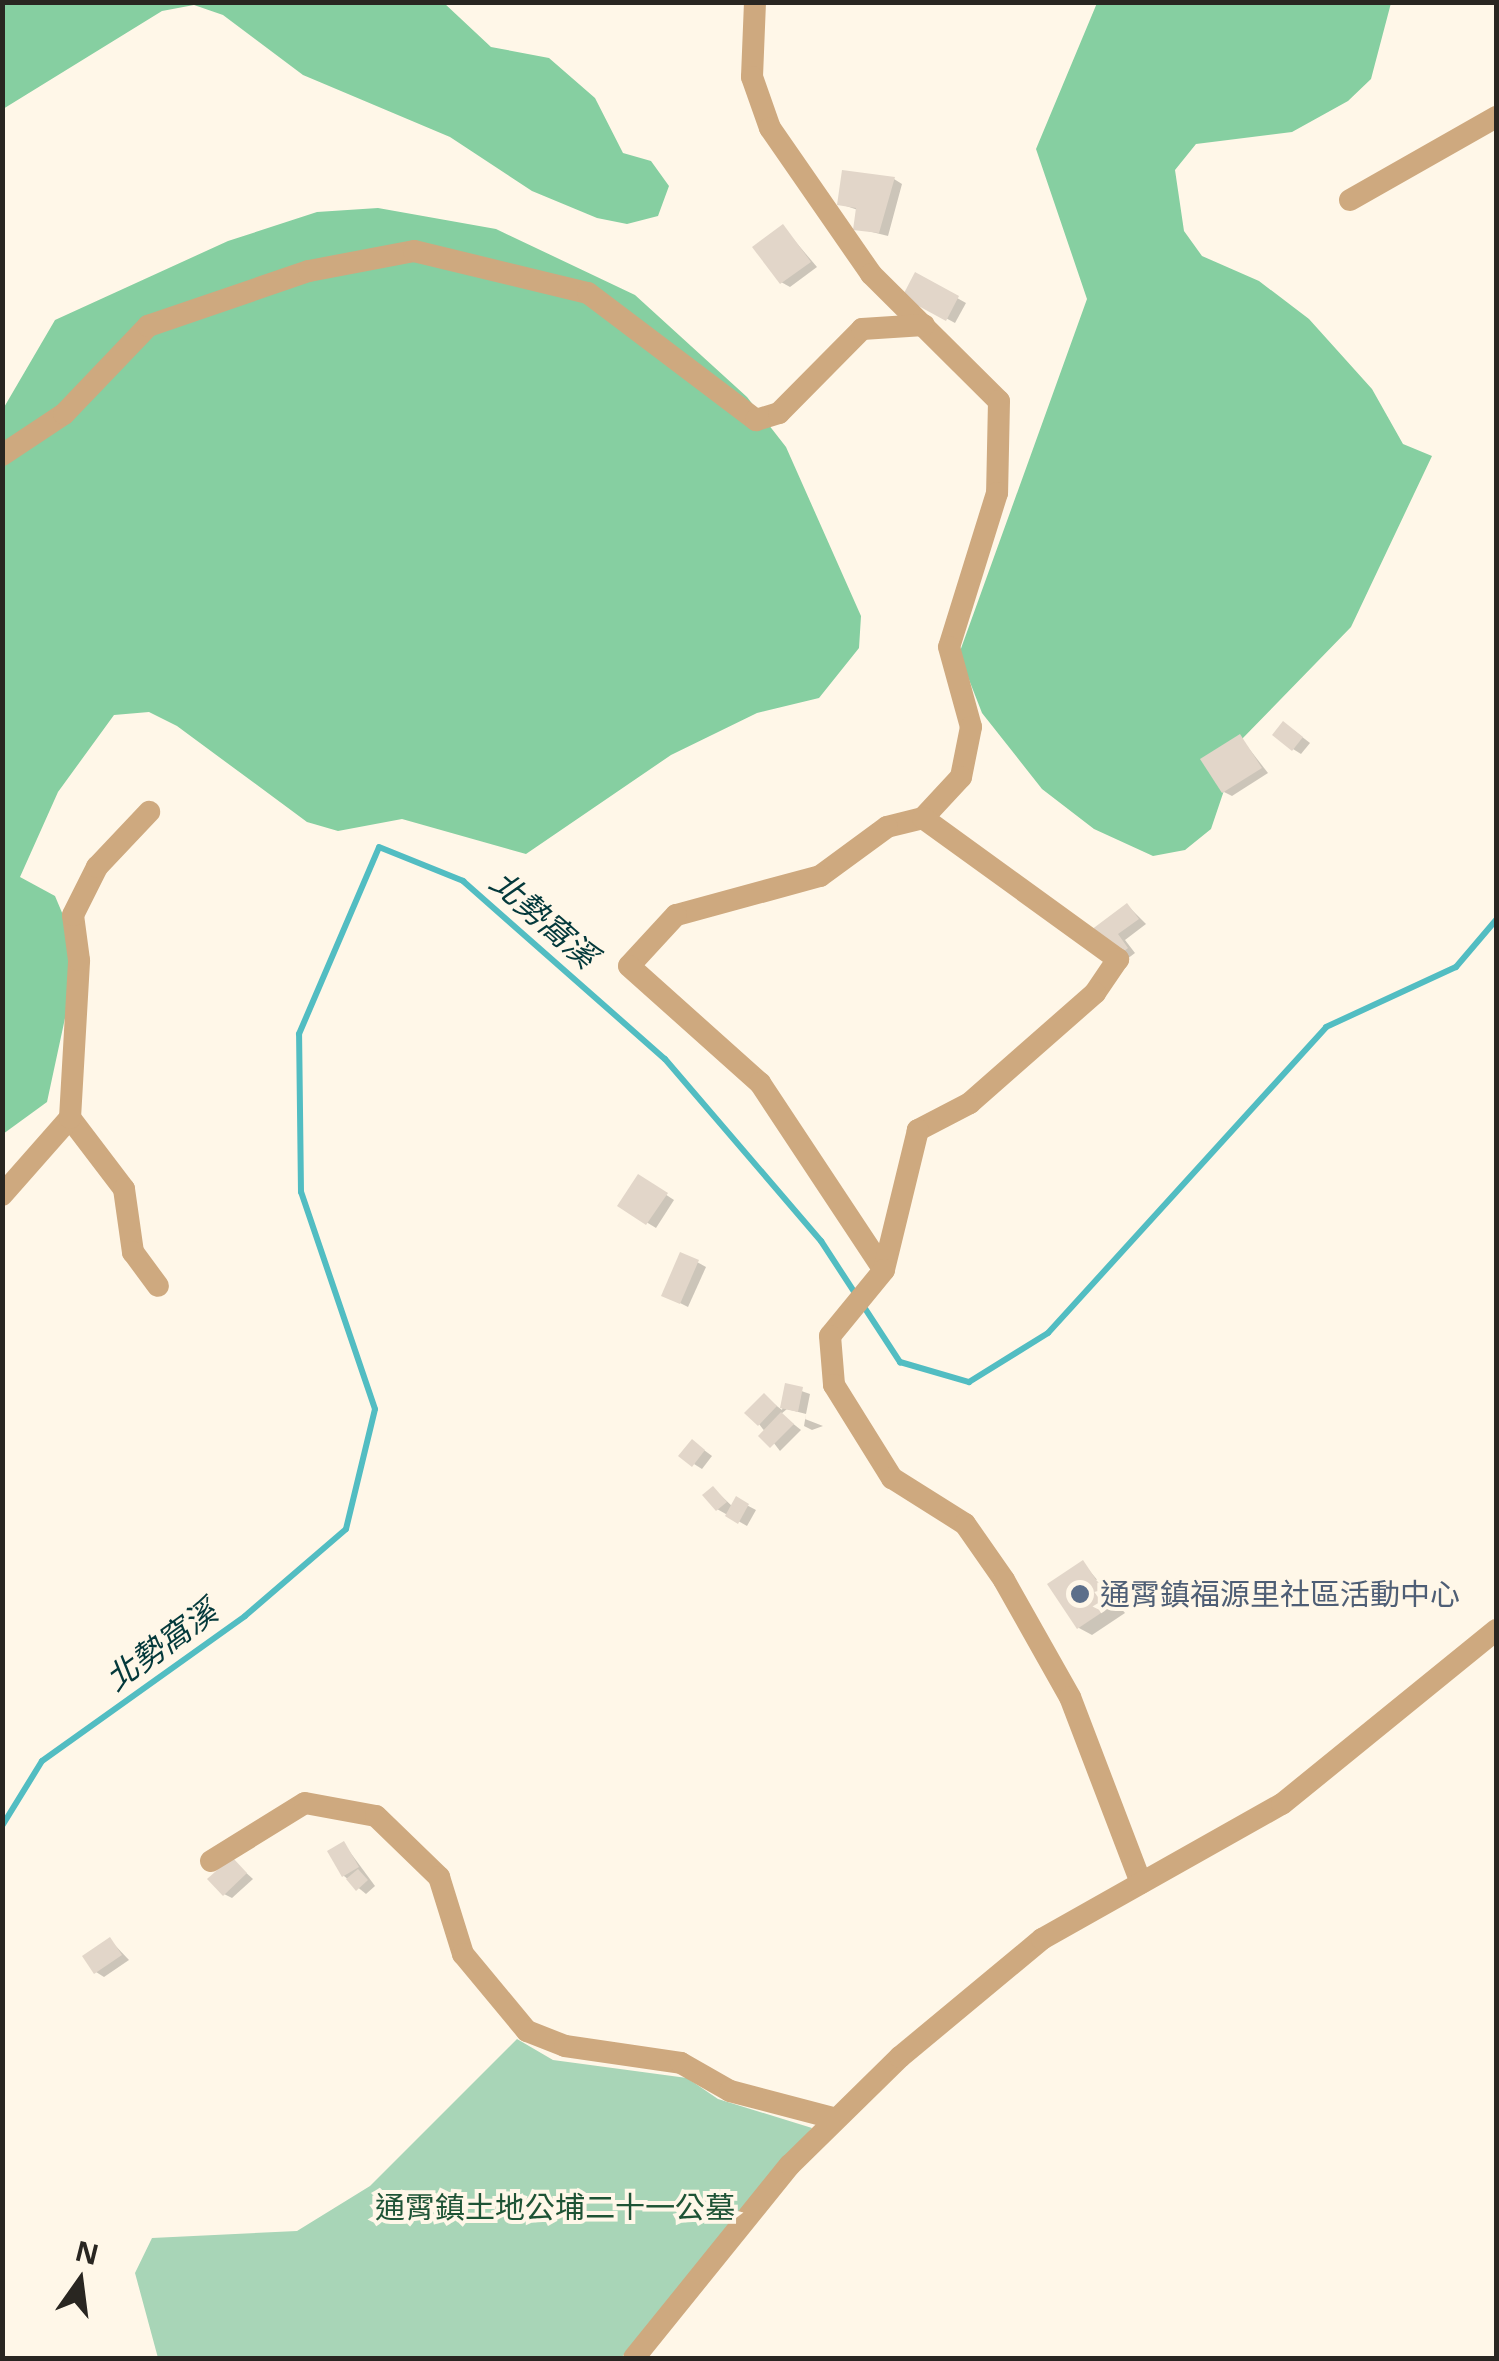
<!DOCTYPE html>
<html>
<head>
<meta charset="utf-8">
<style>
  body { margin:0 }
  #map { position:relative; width:1499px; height:2361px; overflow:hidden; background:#fff7e8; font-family:"Open Sans","Noto Sans TC",sans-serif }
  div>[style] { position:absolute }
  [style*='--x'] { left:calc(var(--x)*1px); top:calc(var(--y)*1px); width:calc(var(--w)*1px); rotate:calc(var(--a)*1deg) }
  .green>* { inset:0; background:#a8d5b7 }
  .forest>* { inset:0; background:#86cfa1 }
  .shadow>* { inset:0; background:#0003 }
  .stream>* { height:6px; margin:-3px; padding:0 3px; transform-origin:3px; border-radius:3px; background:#52bdc2 }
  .building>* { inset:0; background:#e2d6c9 }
  .minor>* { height:22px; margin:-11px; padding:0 11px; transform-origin:11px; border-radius:11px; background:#cea97f }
  .dots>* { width:28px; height:28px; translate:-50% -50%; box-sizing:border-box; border:5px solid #fff7e8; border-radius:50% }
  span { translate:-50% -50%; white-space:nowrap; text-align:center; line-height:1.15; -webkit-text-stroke:8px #fff7e8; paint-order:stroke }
  .service-label { font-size:30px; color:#4e5e75 }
  .left { translate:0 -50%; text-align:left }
  .park-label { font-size:30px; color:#1e5335 }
  .water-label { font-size:32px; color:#04393b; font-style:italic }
  .frame { position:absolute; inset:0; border:5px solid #292621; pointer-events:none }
  .north { position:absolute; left:30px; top:2231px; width:100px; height:100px; -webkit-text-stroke:8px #fff7e8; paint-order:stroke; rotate:14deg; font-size:28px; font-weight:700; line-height:40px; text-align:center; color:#292621 }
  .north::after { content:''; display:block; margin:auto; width:35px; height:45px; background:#292621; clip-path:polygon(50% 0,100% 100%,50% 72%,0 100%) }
</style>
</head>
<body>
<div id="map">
  <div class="green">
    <div style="clip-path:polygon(517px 2039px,553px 2060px,687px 2078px,718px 2099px,812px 2128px,621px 2358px,158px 2358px,135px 2273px,152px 2238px,297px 2231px,370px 2186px)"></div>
  </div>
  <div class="forest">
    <div style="clip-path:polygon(3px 2px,444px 3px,491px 47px,549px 58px,595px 98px,623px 153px,651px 161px,669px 186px,658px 216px,627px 224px,597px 218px,532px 191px,450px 137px,303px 75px,223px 15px,194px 5px,162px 11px,3px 109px)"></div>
    <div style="clip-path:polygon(1097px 3px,1391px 3px,1371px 79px,1348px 101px,1292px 132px,1196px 144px,1175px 170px,1184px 231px,1202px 256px,1259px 281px,1309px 319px,1372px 389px,1403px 444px,1432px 456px,1351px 627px,1241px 740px,1211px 829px,1185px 850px,1153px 856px,1094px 829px,1042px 789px,982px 713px,959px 654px,1087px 299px,1036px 149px)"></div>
    <div style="clip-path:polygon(378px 208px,496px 229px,635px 295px,747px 397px,786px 447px,861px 616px,859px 648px,819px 698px,757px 713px,671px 755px,526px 854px,402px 819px,338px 831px,307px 822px,177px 726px,149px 712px,114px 715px,58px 792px,20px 877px,55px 896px,79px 953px,47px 1102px,3px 1134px,3px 409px,55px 320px,228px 241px,317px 212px)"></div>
  </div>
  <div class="shadow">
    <div style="clip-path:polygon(894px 179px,902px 184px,888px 236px,856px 228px,858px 210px,840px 204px)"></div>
    <div style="clip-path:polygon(783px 227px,817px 267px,790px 287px,781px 282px)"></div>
    <div style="clip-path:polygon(916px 275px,966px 303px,955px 323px,905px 296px)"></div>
    <div style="clip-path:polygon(1292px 729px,1310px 743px,1301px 754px,1293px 749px)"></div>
    <div style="clip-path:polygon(1240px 737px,1268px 773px,1232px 796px,1224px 792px)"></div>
    <div style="clip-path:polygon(1128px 906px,1146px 924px,1125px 940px,1135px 953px,1123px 962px,1094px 930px)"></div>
    <div style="clip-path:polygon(639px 1177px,674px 1200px,656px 1228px,620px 1206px)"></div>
    <div style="clip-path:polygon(697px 1262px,706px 1267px,688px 1307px,672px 1299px)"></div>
    <div style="clip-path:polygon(787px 1386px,810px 1394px,805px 1419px,823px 1426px,812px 1430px,804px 1426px,806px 1414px,787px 1409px,781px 1414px,801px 1430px,780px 1451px,759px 1424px,764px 1396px,782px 1410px)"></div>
    <div style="clip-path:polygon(700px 1447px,712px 1456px,702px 1469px,694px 1464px)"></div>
    <div style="clip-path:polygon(714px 1489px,733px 1507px,737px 1500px,756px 1510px,747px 1526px,717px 1509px)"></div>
    <div style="clip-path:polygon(1083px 1563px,1125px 1613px,1092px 1635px,1079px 1628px)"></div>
    <div style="clip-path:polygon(344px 1844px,375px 1886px,366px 1894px,344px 1876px)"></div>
    <div style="clip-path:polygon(232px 1860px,253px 1879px,232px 1898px,224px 1894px)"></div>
    <div style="clip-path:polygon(110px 1940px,129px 1960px,104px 1977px,96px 1972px)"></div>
  </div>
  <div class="stream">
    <div style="--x:2;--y:1826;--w:76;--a:-58.4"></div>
    <div style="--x:42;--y:1761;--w:249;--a:-35.5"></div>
    <div style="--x:245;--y:1616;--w:133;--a:-40.7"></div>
    <div style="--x:346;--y:1529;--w:123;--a:-76.4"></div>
    <div style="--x:375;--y:1409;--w:229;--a:-108.8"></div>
    <div style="--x:301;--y:1192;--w:158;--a:-90.7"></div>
    <div style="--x:299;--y:1034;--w:203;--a:-66.8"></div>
    <div style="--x:379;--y:847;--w:91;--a:22"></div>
    <div style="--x:463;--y:881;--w:269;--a:41.4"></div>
    <div style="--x:665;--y:1059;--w:240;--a:49.4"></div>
    <div style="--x:821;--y:1241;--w:145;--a:56.9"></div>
    <div style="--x:900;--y:1362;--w:72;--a:16.2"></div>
    <div style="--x:969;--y:1382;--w:93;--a:-31.8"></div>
    <div style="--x:1048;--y:1333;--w:413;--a:-47.7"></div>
    <div style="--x:1326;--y:1027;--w:143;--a:-24.8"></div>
    <div style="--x:1456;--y:967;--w:62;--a:-49.6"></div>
  </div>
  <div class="building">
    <div style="clip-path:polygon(842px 170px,895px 177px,879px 233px,853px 230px,856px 208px,837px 205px)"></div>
    <div style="clip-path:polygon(783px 224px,811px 262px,780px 284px,752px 247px)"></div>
    <div style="clip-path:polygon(915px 272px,959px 296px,946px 321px,902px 297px)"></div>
    <div style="clip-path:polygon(1283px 721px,1303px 737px,1292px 751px,1272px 735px)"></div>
    <div style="clip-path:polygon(1240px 734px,1262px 768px,1222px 793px,1200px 759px)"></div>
    <div style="clip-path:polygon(1127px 903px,1139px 919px,1118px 934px,1128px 948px,1113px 960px,1091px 930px)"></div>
    <div style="clip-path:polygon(638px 1174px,668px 1193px,646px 1225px,617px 1206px)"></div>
    <div style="clip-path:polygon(680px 1252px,699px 1260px,680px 1304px,661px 1296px)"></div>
    <div style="clip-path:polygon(785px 1383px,803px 1387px,798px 1412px,780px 1408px)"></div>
    <div style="clip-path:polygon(764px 1393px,777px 1406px,758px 1426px,744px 1413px)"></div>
    <div style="clip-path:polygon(781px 1412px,794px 1424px,770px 1448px,758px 1436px)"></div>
    <div style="clip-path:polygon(692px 1439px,705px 1450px,692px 1467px,678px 1456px)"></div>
    <div style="clip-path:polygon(713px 1486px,727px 1502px,716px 1511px,702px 1495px)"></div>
    <div style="clip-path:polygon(736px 1496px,749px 1504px,738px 1524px,725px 1516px)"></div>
    <div style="clip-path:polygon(1083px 1560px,1113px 1605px,1077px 1629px,1047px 1584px)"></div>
    <div style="clip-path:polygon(344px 1841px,359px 1867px,342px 1877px,327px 1851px)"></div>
    <div style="clip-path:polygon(232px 1857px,247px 1873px,223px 1896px,207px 1879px)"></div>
    <div style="clip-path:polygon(358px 1869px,368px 1880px,356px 1891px,346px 1879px)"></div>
    <div style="clip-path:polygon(110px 1937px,122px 1955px,94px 1974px,82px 1956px)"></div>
  </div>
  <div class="minor">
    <div style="--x:755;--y:2;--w:75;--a:92.3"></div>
    <div style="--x:752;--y:77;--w:54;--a:70.6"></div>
    <div style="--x:770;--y:128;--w:178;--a:55.3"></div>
    <div style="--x:871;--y:274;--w:180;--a:44.8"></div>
    <div style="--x:999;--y:401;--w:92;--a:91.2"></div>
    <div style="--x:997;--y:493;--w:161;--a:107.3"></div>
    <div style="--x:949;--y:647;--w:83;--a:74.6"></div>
    <div style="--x:971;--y:727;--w:51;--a:101.3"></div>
    <div style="--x:961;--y:777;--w:56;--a:132.8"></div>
    <div style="--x:923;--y:818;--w:37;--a:166"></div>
    <div style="--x:887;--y:827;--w:83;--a:143.8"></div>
    <div style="--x:820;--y:876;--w:149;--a:164.8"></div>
    <div style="--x:676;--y:915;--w:69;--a:132.7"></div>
    <div style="--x:629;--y:966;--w:176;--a:41.8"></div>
    <div style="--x:760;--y:1083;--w:224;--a:56.5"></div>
    <div style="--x:1350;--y:200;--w:168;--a:-29.6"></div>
    <div style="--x:2;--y:455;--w:74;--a:-33.5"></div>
    <div style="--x:64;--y:414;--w:122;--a:-46.3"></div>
    <div style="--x:148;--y:326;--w:170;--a:-18.9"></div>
    <div style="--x:309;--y:271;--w:107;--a:-10.8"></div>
    <div style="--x:414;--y:251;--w:179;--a:13.6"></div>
    <div style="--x:588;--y:293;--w:211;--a:37.1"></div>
    <div style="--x:756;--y:420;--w:24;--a:-17"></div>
    <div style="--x:779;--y:413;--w:118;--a:-45.3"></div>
    <div style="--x:862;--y:329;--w:62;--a:-3.7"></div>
    <div style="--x:923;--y:818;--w:241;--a:35.9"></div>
    <div style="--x:1118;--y:959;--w:41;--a:124.1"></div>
    <div style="--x:1095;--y:993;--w:167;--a:138.7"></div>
    <div style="--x:970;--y:1103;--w:59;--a:152.6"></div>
    <div style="--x:918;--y:1130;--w:144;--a:103.7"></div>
    <div style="--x:884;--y:1270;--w:85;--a:129.3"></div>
    <div style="--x:830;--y:1336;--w:49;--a:85.3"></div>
    <div style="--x:834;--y:1385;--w:110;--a:58.1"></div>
    <div style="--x:892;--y:1478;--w:86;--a:32.2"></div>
    <div style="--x:965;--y:1524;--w:68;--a:55.1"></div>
    <div style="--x:1004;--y:1580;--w:134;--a:60.6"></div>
    <div style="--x:1070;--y:1697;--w:199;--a:69.1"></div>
    <div style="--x:70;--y:1118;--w:89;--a:52.7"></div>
    <div style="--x:124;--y:1189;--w:64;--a:81.9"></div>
    <div style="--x:133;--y:1252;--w:42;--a:53.7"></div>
    <div style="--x:2;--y:1195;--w:103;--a:-48.6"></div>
    <div style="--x:70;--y:1118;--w:158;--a:-86.7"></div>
    <div style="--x:79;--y:960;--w:45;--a:-97.6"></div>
    <div style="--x:73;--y:915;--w:54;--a:-63.4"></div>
    <div style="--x:97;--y:867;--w:76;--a:-46.6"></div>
    <div style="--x:211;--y:1861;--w:110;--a:-31.7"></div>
    <div style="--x:305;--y:1803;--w:72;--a:10.4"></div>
    <div style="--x:376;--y:1816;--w:88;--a:44.1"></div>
    <div style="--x:439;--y:1877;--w:81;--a:72.7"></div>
    <div style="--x:463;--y:1954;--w:100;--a:50.3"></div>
    <div style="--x:527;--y:2031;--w:41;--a:21.5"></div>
    <div style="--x:565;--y:2046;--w:117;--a:8.3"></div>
    <div style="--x:681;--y:2063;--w:56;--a:29.7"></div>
    <div style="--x:730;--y:2091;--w:106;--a:14.7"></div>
    <div style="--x:634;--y:2358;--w:248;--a:-51.1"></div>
    <div style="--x:790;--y:2165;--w:154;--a:-44.5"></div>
    <div style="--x:900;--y:2057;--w:185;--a:-39.7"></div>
    <div style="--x:1042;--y:1939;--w:275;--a:-29.4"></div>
    <div style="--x:1282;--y:1804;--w:276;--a:-39.1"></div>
  </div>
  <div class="dots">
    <div style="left:1080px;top:1594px;background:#5c6f8a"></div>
  </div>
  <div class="service-label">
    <span class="left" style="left:1100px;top:1594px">通霄鎮福源里社區活動中心</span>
  </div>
  <div class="park-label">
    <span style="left:555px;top:2207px">通霄鎮土地公埔二十一公墓</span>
  </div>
  <div class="water-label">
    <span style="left:544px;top:919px;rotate:41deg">北勢窩溪</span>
    <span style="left:161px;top:1645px;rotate:-36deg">北勢窩溪</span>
  </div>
  <div class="frame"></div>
  <div class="north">N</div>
</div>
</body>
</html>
